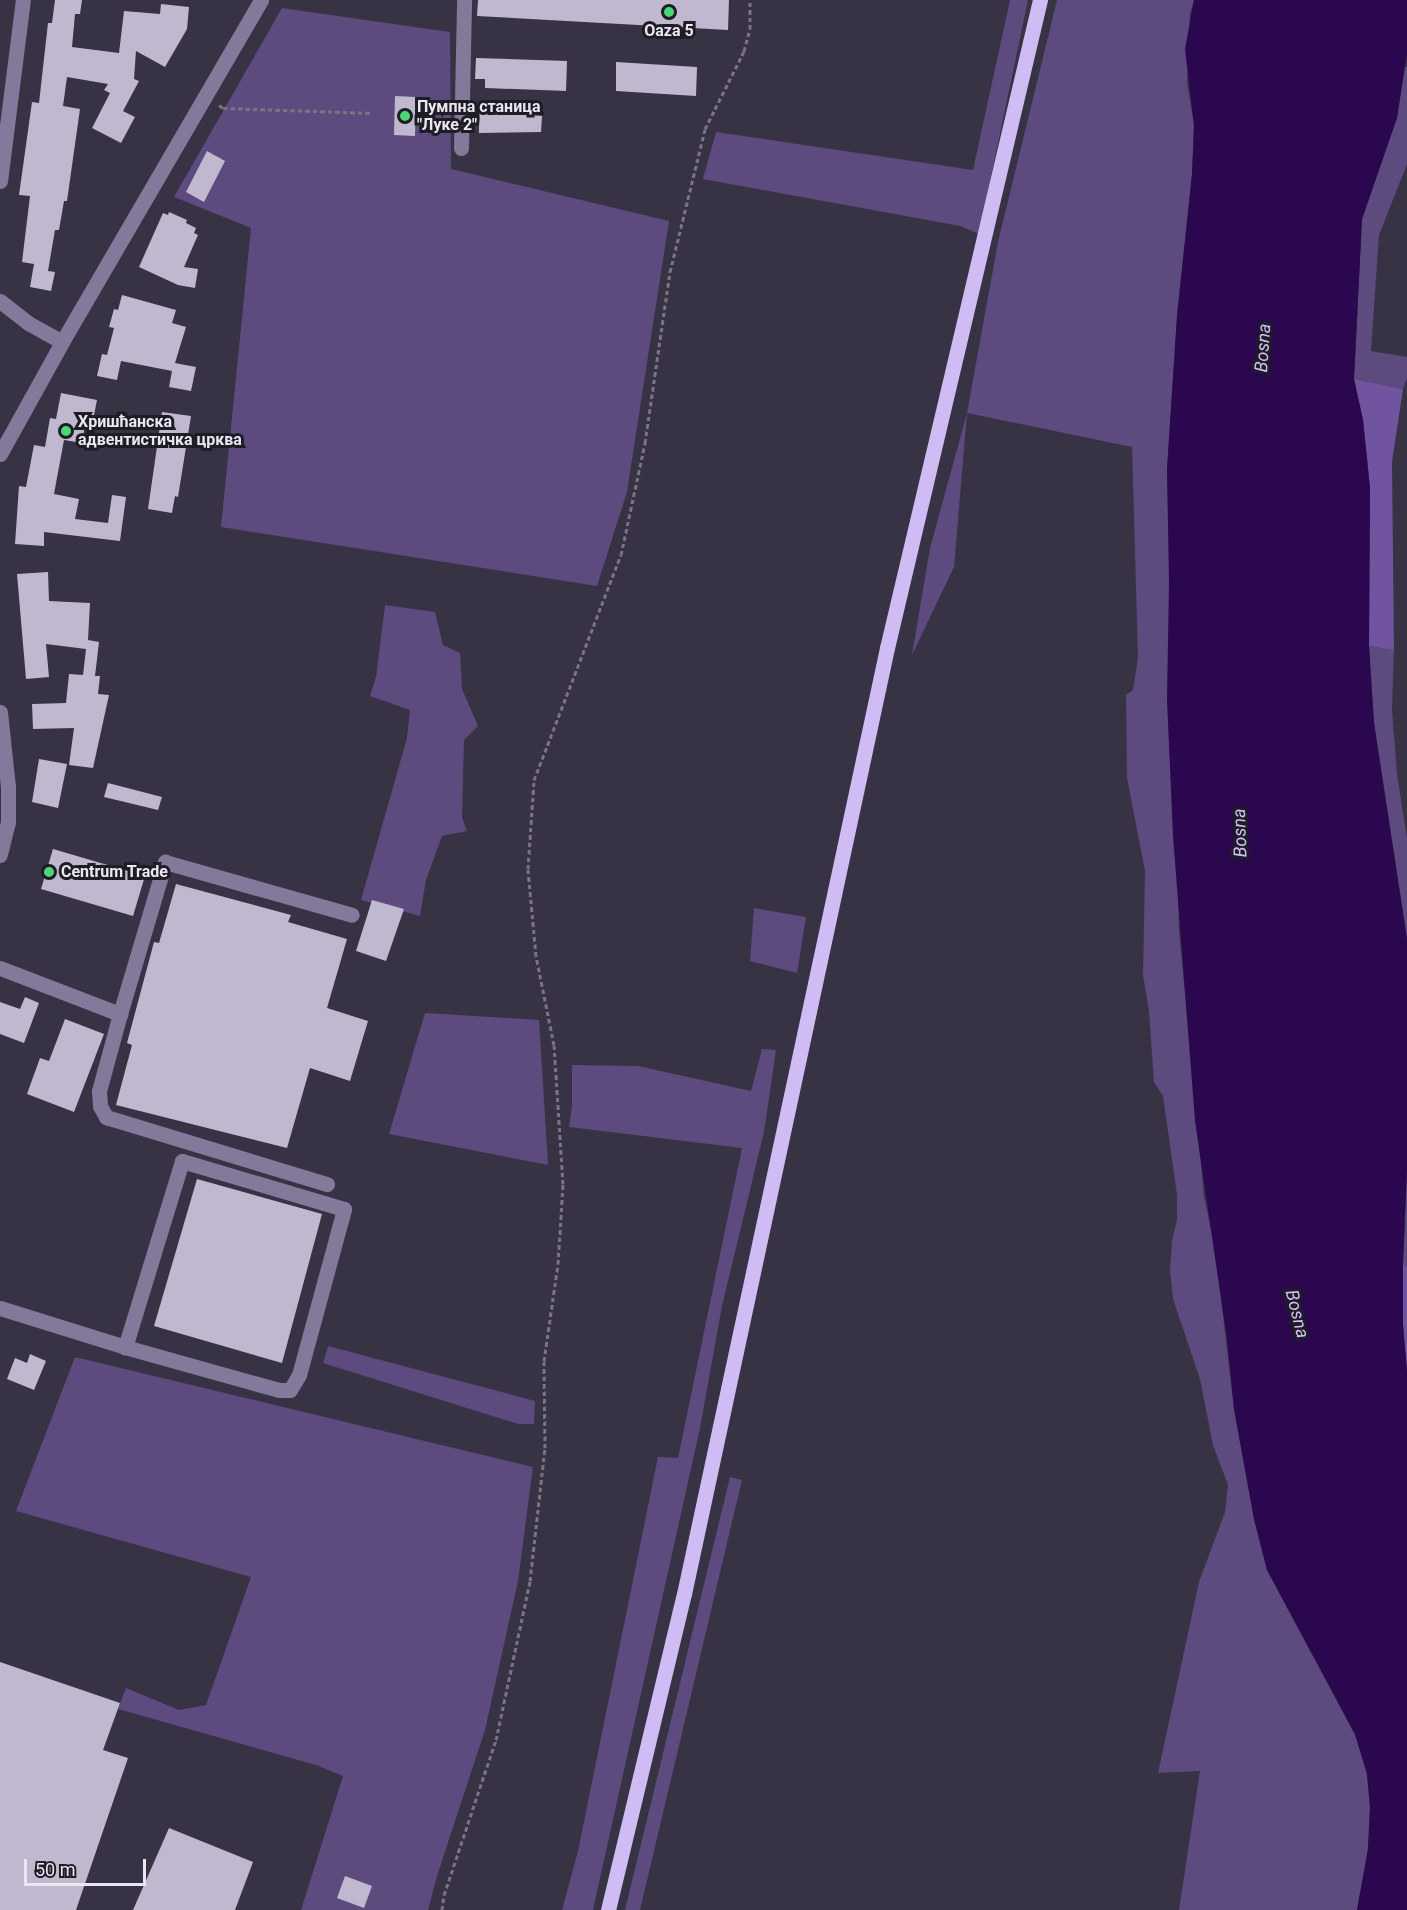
<!DOCTYPE html>
<html>
<head>
<meta charset="utf-8">
<style>
  body { margin:0 }
  #map { position:relative; width:1407px; height:1910px; overflow:hidden; background:#383245; font-family:Roboto,sans-serif }
  div>[style] { position:absolute }
  [style*='--x'] { left:calc(var(--x)*1px); top:calc(var(--y)*1px); width:calc(var(--w)*1px); rotate:calc(var(--a)*1deg) }
  .green>* { inset:0; background:#5d4a7e }
  .forest>* { inset:0; background:#71549f }
  .water>* { inset:0; background:#2b074f }
  .building>* { inset:0; background:#bfb8cf }
  .path>* { height:3px; margin-top:-1.5px; transform-origin:0; background:repeating-linear-gradient(90deg,#797384 0 4.5px,transparent 0 7.5px) }
  .minor>* { height:15px; margin:-7.5px; padding:0 7.5px; transform-origin:7.5px; border-radius:7.5px; background:#84789b }
  .major>* { height:15px; margin:-7.5px; padding:0 7.5px; transform-origin:7.5px; border-radius:7.5px; background:#cfbcf5 }
  .dots>* { width:16px; height:16px; translate:-50% -50%; box-sizing:border-box; border:3px solid #1e1c24; border-radius:50% }
  span { translate:-50% -50%; white-space:nowrap; text-align:center; line-height:1.15; -webkit-text-stroke:6px #1e1c24; paint-order:stroke }
  .poi-label { font-size:16px; color:#eae6f2; font-weight:700 }
  .left { translate:0 -50%; text-align:left }
  .water-label { font-size:18px; color:#d3befd; font-style:italic }
  .scale { position:absolute; left:24px; top:1859px; width:122px; height:27px; box-sizing:border-box; border:3px solid #eae6f2; border-top:0; padding-left:8px; font-size:18px; line-height:21px; white-space:nowrap; color:#eae6f2; -webkit-text-stroke:4px #1e1c24; paint-order:stroke }
</style>
</head>
<body>
<div id="map">
  <div class="green">
    <div style="clip-path:polygon(1010px 0,1028px 0,979px 234px,960px 226px,703px 179px,716px 132px,973px 170px)"></div>
    <div style="clip-path:polygon(1057px 0,1194px 0,1190px 13px,1187px 83px,1194px 125px,1192px 174px,1177px 316px,1167px 469px,1179px 930px,1204px 1197px,1215px 1248px,1234px 1409px,1254px 1519px,1267px 1570px,1355px 1735px,1367px 1774px,1370px 1807px,1368px 1849px,1357px 1910px,1179px 1910px,1200px 1771px,1158px 1773px,1199px 1582px,1225px 1512px,1228px 1485px,1213px 1445px,1200px 1379px,1173px 1299px,1170px 1271px,1172px 1240px,1177px 1220px,1177px 1195px,1163px 1096px,1154px 1082px,1149px 1011px,1143px 975px,1145px 871px,1127px 778px,1126px 695px,1133px 690px,1138px 657px,1132px 447px,967px 413px,954px 567px,912px 655px,930px 548px,967px 413px,998px 242px)"></div>
    <div style="clip-path:polygon(282px 8px,450px 32px,451px 169px,669px 221px,627px 492px,597px 586px,221px 527px,251px 228px,174px 197px)"></div>
    <div style="clip-path:polygon(1404px 67px,1407px 67px,1407px 164px,1379px 235px,1371px 351px,1407px 357px,1407px 378px,1403px 389px,1354px 379px,1362px 219px,1397px 118px)"></div>
    <div style="clip-path:polygon(385px 605px,435px 612px,443px 645px,460px 653px,462px 689px,478px 726px,464px 740px,462px 818px,467px 831px,442px 836px,426px 880px,420px 916px,361px 900px,407px 738px,410px 710px,370px 696px,376px 677px)"></div>
    <div style="clip-path:polygon(1369px 646px,1394px 650px,1392px 710px,1397px 774px,1407px 838px,1407px 939px,1374px 723px)"></div>
    <div style="clip-path:polygon(754px 908px,806px 917px,797px 973px,750px 961px)"></div>
    <div style="clip-path:polygon(425px 1013px,539px 1020px,548px 1165px,389px 1134px)"></div>
    <div style="clip-path:polygon(762px 1049px,776px 1050px,764px 1132px,722px 1306px,700px 1428px,593px 1910px,562px 1910px,578px 1851px,658px 1457px,678px 1458px,742px 1148px,569px 1127px,572px 1106px,572px 1065px,638px 1066px,751px 1091px)"></div>
    <div style="clip-path:polygon(1407px 1169px,1407px 1267px,1403px 1263px)"></div>
    <div style="clip-path:polygon(328px 1346px,535px 1401px,534px 1424px,518px 1424px,323px 1363px)"></div>
    <div style="clip-path:polygon(75px 1357px,533px 1467px,518px 1581px,485px 1730px,437px 1876px,428px 1910px,301px 1910px,343px 1776px,316px 1765px,118px 1709px,126px 1688px,179px 1710px,206px 1705px,251px 1577px,16px 1511px)"></div>
    <div style="clip-path:polygon(730px 1477px,742px 1480px,640px 1910px,625px 1910px)"></div>
  </div>
  <div class="forest">
    <div style="clip-path:polygon(1354px 379px,1403px 389px,1392px 462px,1394px 650px,1369px 646px,1370px 488px,1363px 420px)"></div>
    <div style="clip-path:polygon(1403px 1263px,1407px 1267px,1407px 1371px,1403px 1325px)"></div>
  </div>
  <div class="water">
    <div style="clip-path:polygon(1194px 0,1407px 0,1407px 54px,1397px 118px,1362px 219px,1354px 379px,1363px 420px,1370px 488px,1369px 646px,1374px 723px,1407px 939px,1407px 1169px,1403px 1263px,1403px 1325px,1407px 1371px,1407px 1910px,1357px 1910px,1368px 1849px,1370px 1807px,1367px 1774px,1355px 1734px,1267px 1570px,1254px 1519px,1234px 1409px,1227px 1339px,1195px 1121px,1173px 836px,1167px 700px,1169px 582px,1167px 469px,1177px 316px,1192px 174px,1194px 125px,1185px 49px)"></div>
  </div>
  <div class="building">
    <div style="clip-path:polygon(55px 0,82px 0,80px 14px,75px 14px,72px 47px,119px 53px,124px 11px,160px 14px,161px 4px,189px 7px,187px 29px,165px 67px,136px 51px,134px 79px,139px 81px,123px 111px,135px 117px,121px 143px,92px 128px,110px 93px,104px 90px,108px 84px,67px 77px,63px 106px,80px 109px,67px 201px,64px 201px,59px 230px,55px 230px,48px 271px,55px 272px,51px 291px,30px 287px,34px 264px,22px 262px,30px 196px,19px 195px,32px 102px,39px 103px,48px 23px,52px 23px)"></div>
    <div style="clip-path:polygon(478px 0,729px 0,728px 30px,477px 16px)"></div>
    <div style="clip-path:polygon(476px 58px,567px 61px,566px 91px,485px 88px,485px 79px,475px 79px)"></div>
    <div style="clip-path:polygon(616px 62px,697px 67px,696px 96px,616px 91px)"></div>
    <div style="clip-path:polygon(395px 96px,416px 97px,415px 136px,394px 135px)"></div>
    <div style="clip-path:polygon(479px 111px,542px 116px,541px 132px,479px 133px)"></div>
    <div style="clip-path:polygon(207px 151px,225px 161px,204px 202px,186px 192px)"></div>
    <div style="clip-path:polygon(169px 212px,187px 220px,186px 223px,196px 228px,194px 233px,198px 235px,184px 267px,198px 269px,195px 288px,178px 285px,139px 267px,163px 213px,168px 215px)"></div>
    <div style="clip-path:polygon(122px 295px,176px 310px,172px 323px,186px 327px,175px 363px,196px 367px,191px 391px,169px 387px,172px 371px,121px 361px,117px 380px,97px 376px,102px 354px,107px 355px,114px 328px,109px 327px,114px 309px,118px 310px)"></div>
    <div style="clip-path:polygon(61px 393px,97px 400px,93px 420px,86px 419px,82px 443px,64px 440px,54px 494px,79px 499px,75px 519px,108px 523px,112px 495px,126px 497px,120px 541px,44px 532px,44px 546px,15px 544px,19px 486px,26px 487px,34px 445px,45px 447px,50px 418px,56px 419px)"></div>
    <div style="clip-path:polygon(162px 412px,191px 416px,178px 497px,175px 496px,172px 513px,148px 509px)"></div>
    <div style="clip-path:polygon(48px 572px,49px 601px,90px 603px,88px 640px,99px 642px,95px 676px,100px 676px,98px 694px,109px 695px,93px 768px,69px 765px,74px 728px,33px 729px,32px 704px,66px 703px,69px 674px,83px 675px,86px 649px,46px 644px,49px 677px,26px 679px,17px 574px)"></div>
    <div style="clip-path:polygon(39px 759px,67px 764px,58px 808px,32px 802px)"></div>
    <div style="clip-path:polygon(108px 783px,162px 797px,158px 810px,104px 797px)"></div>
    <div style="clip-path:polygon(53px 849px,145px 876px,133px 916px,41px 889px)"></div>
    <div style="clip-path:polygon(176px 884px,291px 915px,288px 922px,347px 939px,327px 1008px,368px 1021px,350px 1081px,310px 1068px,287px 1148px,116px 1105px,132px 1045px,127px 1043px,154px 942px,159px 943px)"></div>
    <div style="clip-path:polygon(372px 900px,404px 909px,386px 961px,356px 951px)"></div>
    <div style="clip-path:polygon(25px 997px,39px 1003px,24px 1043px,0 1034px,0 1002px,20px 1009px)"></div>
    <div style="clip-path:polygon(65px 1019px,104px 1034px,74px 1112px,27px 1094px,40px 1058px,49px 1061px)"></div>
    <div style="clip-path:polygon(197px 1179px,322px 1214px,282px 1363px,154px 1326px)"></div>
    <div style="clip-path:polygon(30px 1354px,46px 1361px,34px 1390px,7px 1379px,15px 1358px,27px 1363px)"></div>
    <div style="clip-path:polygon(0 1662px,120px 1703px,103px 1750px,128px 1758px,76px 1910px,0 1910px)"></div>
    <div style="clip-path:polygon(169px 1828px,253px 1862px,235px 1910px,133px 1910px)"></div>
    <div style="clip-path:polygon(345px 1876px,372px 1886px,364px 1908px,337px 1898px)"></div>
  </div>
  <div class="path">
    <div style="--x:219;--y:105;--w:5;--a:37"></div>
    <div style="--x:223;--y:108;--w:149;--a:1.9"></div>
    <div style="--x:442;--y:1910;--w:15;--a:-82"></div>
    <div style="--x:444;--y:1895;--w:163;--a:-71.5"></div>
    <div style="--x:496;--y:1740;--w:163;--a:-77.9"></div>
    <div style="--x:530;--y:1581;--w:134;--a:-83.6"></div>
    <div style="--x:545;--y:1448;--w:87;--a:-90.7"></div>
    <div style="--x:544;--y:1361;--w:98;--a:-81.8"></div>
    <div style="--x:558;--y:1264;--w:80;--a:-86.4"></div>
    <div style="--x:563;--y:1184;--w:139;--a:-93.7"></div>
    <div style="--x:554;--y:1045;--w:91;--a:-101.4"></div>
    <div style="--x:536;--y:956;--w:87;--a:-95.3"></div>
    <div style="--x:528;--y:869;--w:89;--a:-86.1"></div>
    <div style="--x:534;--y:780;--w:241;--a:-68.9"></div>
    <div style="--x:621;--y:555;--w:115;--a:-77.9"></div>
    <div style="--x:645;--y:443;--w:173;--a:-81.7"></div>
    <div style="--x:670;--y:272;--w:147;--a:-76.2"></div>
    <div style="--x:705;--y:129;--w:87;--a:-63.4"></div>
    <div style="--x:744;--y:51;--w:23;--a:-75"></div>
    <div style="--x:750;--y:29;--w:29;--a:-90"></div>
  </div>
  <div class="minor">
    <div style="--x:461;--y:148;--w:148;--a:-88.8"></div>
    <div style="--x:0;--y:181;--w:182;--a:-82.8"></div>
    <div style="--x:0;--y:301;--w:36;--a:38"></div>
    <div style="--x:28;--y:323;--w:39;--a:29"></div>
    <div style="--x:0;--y:454;--w:128;--a:-61"></div>
    <div style="--x:62;--y:342;--w:396;--a:-59.8"></div>
    <div style="--x:0;--y:712;--w:75;--a:83.9"></div>
    <div style="--x:8;--y:787;--w:35;--a:90"></div>
    <div style="--x:8;--y:822;--w:34;--a:104"></div>
    <div style="--x:0;--y:968;--w:129;--a:21"></div>
    <div style="--x:120;--y:1014;--w:80;--a:105.3"></div>
    <div style="--x:99;--y:1091;--w:15;--a:86"></div>
    <div style="--x:100;--y:1106;--w:13;--a:61"></div>
    <div style="--x:106;--y:1117;--w:231;--a:16.9"></div>
    <div style="--x:120;--y:1014;--w:159;--a:-73.5"></div>
    <div style="--x:165;--y:862;--w:194;--a:15.8"></div>
    <div style="--x:0;--y:1308;--w:131;--a:17.3"></div>
    <div style="--x:125;--y:1347;--w:160;--a:15.6"></div>
    <div style="--x:279;--y:1390;--w:11;--a:0"></div>
    <div style="--x:290;--y:1390;--w:17;--a:-59"></div>
    <div style="--x:299;--y:1375;--w:172;--a:-74.8"></div>
    <div style="--x:344;--y:1209;--w:169;--a:-163.5"></div>
    <div style="--x:182;--y:1161;--w:195;--a:107"></div>
  </div>
  <div class="major">
    <div style="--x:608;--y:1910;--w:325;--a:-76.5"></div>
    <div style="--x:684;--y:1594;--w:968;--a:-77.89"></div>
    <div style="--x:887;--y:648;--w:666;--a:-76.72"></div>
  </div>
  <div class="dots">
    <div style="left:669px;top:12px;background:#4cd677"></div>
    <div style="left:405px;top:116px;background:#4cd677"></div>
    <div style="left:66px;top:431px;background:#4cd677"></div>
    <div style="left:49px;top:872px;background:#4cd677"></div>
  </div>
  <div class="poi-label">
    <span style="left:669px;top:31px">Oaza 5</span>
    <span class="left" style="left:417px;top:116px">Пумпна станица<br>"Луке 2"</span>
    <span class="left" style="left:78px;top:431px">Хришћанска<br>адвентистичка црква</span>
    <span class="left" style="left:61px;top:872px">Centrum Trade</span>
  </div>
  <div class="water-label">
    <span style="left:1263px;top:348px;rotate:-86deg">Bosna</span>
    <span style="left:1240px;top:833px;rotate:-92deg">Bosna</span>
    <span style="left:1297px;top:1314px;rotate:76deg">Bosna</span>
  </div>
  <div class="scale">50 m</div>
</div>
</body>
</html>
